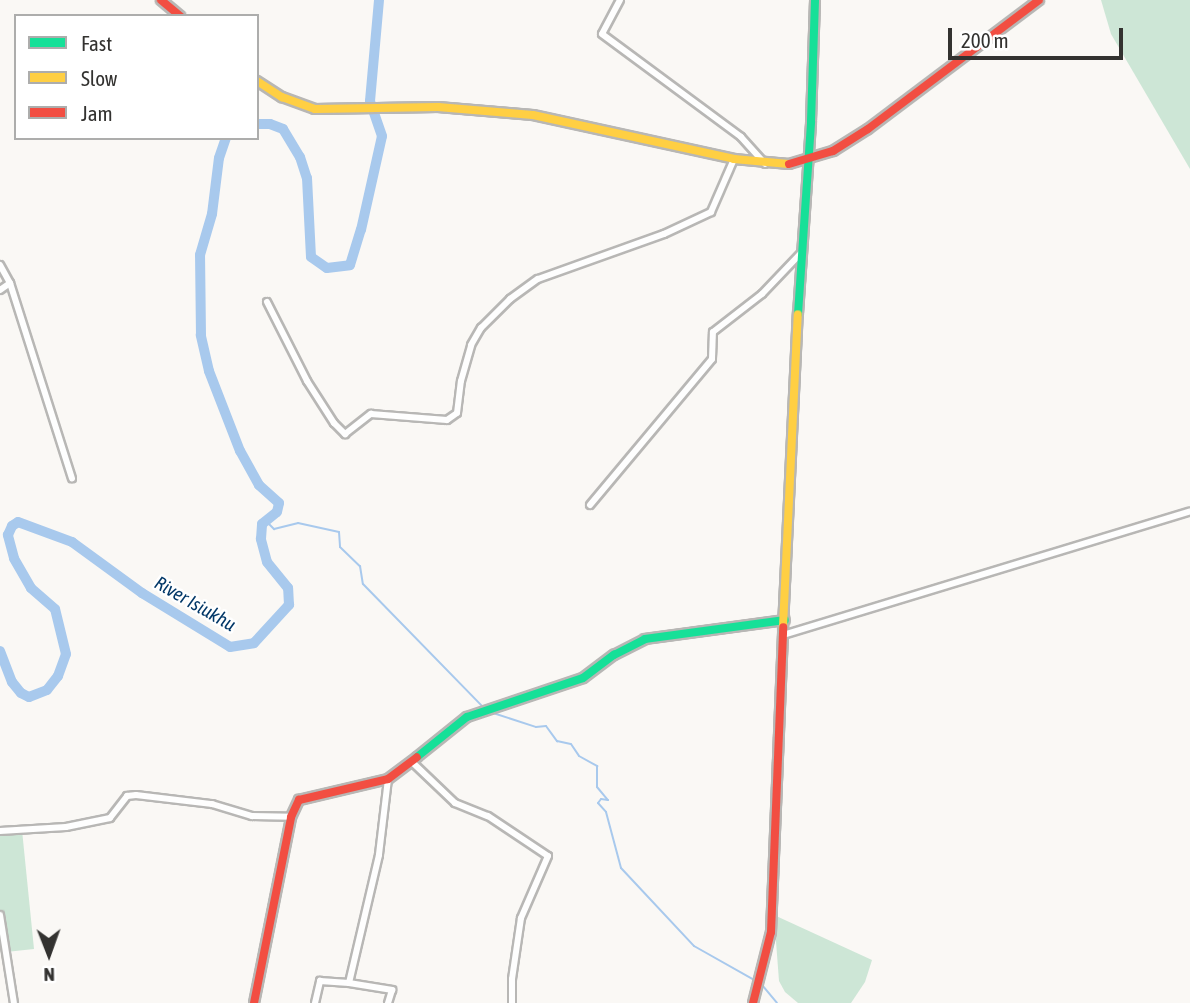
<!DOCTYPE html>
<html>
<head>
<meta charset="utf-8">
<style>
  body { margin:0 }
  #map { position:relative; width:1190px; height:1003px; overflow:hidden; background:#faf8f5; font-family:"Asap Condensed",sans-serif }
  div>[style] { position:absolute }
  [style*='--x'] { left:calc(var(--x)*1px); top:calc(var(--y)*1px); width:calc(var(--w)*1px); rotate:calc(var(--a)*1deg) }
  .green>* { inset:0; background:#cde6d6 }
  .stream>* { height:2px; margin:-1px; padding:0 1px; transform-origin:1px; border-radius:1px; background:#a8c9ed }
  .river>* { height:10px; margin:-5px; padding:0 5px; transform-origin:5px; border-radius:5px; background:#a8c9ed }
  .roads { filter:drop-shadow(2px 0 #b8b7b5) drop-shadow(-2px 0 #b8b7b5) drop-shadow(0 2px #b8b7b5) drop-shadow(0 -2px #b8b7b5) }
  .street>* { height:6px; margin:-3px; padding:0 3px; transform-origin:3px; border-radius:3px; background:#fefefe }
  .fast>* { height:8px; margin:-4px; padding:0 4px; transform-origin:4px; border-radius:4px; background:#16e098 }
  .slow>* { height:8px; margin:-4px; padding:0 4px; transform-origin:4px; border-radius:4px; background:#ffcf43 }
  .jam>* { height:8px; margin:-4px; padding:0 4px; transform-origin:4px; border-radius:4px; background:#f24e42 }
  span { translate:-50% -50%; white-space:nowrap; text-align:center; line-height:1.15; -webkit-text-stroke:5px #fff; paint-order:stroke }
  .water-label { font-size:19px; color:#033868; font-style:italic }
  .legend { position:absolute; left:14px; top:14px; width:245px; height:126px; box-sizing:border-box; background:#fff; border:2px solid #adadac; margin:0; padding:9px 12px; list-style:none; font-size:21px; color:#333230 }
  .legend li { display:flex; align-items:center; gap:14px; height:35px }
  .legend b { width:35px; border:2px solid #adadac }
  .north { position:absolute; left:14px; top:919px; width:70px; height:70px; -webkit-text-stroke:5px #fff; paint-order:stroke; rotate:179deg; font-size:19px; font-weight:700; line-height:28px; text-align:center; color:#333230 }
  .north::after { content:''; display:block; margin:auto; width:24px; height:32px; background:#333230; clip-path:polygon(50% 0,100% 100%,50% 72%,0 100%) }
  .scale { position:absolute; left:948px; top:28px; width:175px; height:32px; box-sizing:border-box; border:4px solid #333230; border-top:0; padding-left:9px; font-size:21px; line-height:24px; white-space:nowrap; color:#333230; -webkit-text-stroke:5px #fff; paint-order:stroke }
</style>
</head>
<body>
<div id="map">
  <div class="green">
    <div style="clip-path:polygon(1101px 0,1190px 0,1190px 169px,1111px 34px)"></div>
    <div style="clip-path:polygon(22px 830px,34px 949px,6px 952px,0 914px,0 833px)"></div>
    <div style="clip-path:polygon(774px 915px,872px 960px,865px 982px,851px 1003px,798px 1003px,785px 992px,779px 981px)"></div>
  </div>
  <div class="stream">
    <div style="--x:265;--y:520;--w:13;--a:45"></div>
    <div style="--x:274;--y:529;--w:25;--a:-14"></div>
    <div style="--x:298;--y:523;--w:42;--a:12.4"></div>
    <div style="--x:339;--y:532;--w:15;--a:86"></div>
    <div style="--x:340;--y:547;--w:28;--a:44"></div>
    <div style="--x:360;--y:566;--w:18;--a:81"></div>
    <div style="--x:363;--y:584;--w:172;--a:45.7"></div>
    <div style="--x:490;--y:712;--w:48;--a:18.1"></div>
    <div style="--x:536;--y:727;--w:10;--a:-6"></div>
    <div style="--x:546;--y:726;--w:19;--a:54"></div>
    <div style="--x:557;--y:741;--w:14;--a:12"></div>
    <div style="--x:571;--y:744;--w:14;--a:56"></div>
    <div style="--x:579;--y:756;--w:21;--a:29"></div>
    <div style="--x:597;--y:766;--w:21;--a:90"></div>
    <div style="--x:597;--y:787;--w:17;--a:50"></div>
    <div style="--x:608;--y:800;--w:7;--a:-172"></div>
    <div style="--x:601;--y:799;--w:5;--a:127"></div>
    <div style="--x:598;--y:803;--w:12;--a:48"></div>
    <div style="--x:606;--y:812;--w:58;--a:75"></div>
    <div style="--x:621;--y:868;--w:107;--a:46.9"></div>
    <div style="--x:694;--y:946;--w:69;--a:29.5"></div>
    <div style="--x:762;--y:985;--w:23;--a:50"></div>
  </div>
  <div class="river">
    <div style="--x:257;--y:124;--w:13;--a:0"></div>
    <div style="--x:270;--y:124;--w:14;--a:21"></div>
    <div style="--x:283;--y:129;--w:33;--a:59"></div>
    <div style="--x:300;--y:157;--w:22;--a:72"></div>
    <div style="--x:307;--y:178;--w:79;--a:87.1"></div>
    <div style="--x:311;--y:257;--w:19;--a:35"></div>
    <div style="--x:327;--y:268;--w:23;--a:-7"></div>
    <div style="--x:350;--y:265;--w:37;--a:-73"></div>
    <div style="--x:361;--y:230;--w:96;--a:-77.4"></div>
    <div style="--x:382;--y:136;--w:37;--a:-109"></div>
    <div style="--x:370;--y:101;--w:101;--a:-84.9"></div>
    <div style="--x:0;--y:651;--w:33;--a:69"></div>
    <div style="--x:12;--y:682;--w:14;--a:51"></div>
    <div style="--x:21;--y:693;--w:9;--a:27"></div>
    <div style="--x:29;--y:697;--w:19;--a:-21"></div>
    <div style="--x:47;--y:690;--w:18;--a:-52"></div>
    <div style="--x:58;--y:676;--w:23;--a:-70"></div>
    <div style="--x:66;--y:654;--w:46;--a:-103.7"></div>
    <div style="--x:55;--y:609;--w:32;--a:-139"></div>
    <div style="--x:31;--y:588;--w:34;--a:-120"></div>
    <div style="--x:14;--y:558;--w:24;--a:-105"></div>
    <div style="--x:8;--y:535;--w:10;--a:-66"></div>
    <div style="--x:12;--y:526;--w:7;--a:-34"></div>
    <div style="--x:18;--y:522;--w:58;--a:20.3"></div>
    <div style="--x:72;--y:542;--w:87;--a:36.1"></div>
    <div style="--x:142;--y:593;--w:103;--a:31.5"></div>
    <div style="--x:230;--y:647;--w:24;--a:-9"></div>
    <div style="--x:254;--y:643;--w:52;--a:-47.4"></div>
    <div style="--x:289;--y:605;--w:17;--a:-93"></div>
    <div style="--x:288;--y:588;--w:33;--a:-129"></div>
    <div style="--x:267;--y:562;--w:24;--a:-105"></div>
    <div style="--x:261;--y:539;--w:15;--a:-86"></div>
    <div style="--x:262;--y:524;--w:19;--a:-39"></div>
    <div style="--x:277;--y:512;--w:9;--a:-77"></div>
    <div style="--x:279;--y:503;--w:27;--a:-138"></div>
    <div style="--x:259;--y:485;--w:39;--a:-119"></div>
    <div style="--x:240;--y:451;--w:86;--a:-111.2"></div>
    <div style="--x:209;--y:371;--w:37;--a:-103"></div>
    <div style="--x:201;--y:335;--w:80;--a:-90.7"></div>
    <div style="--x:200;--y:255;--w:43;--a:-73.7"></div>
    <div style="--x:212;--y:214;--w:56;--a:-82.9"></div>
    <div style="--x:219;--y:158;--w:21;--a:-71"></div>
  </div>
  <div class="roads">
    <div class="street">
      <div style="--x:620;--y:0;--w:38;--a:118"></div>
      <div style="--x:602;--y:34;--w:173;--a:36.5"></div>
      <div style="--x:741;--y:137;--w:36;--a:48"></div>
      <div style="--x:0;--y:265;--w:21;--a:61"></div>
      <div style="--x:10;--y:283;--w:205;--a:72.4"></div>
      <div style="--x:0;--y:290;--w:12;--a:-35"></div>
      <div style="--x:267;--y:302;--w:89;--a:63.1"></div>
      <div style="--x:307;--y:381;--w:50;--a:57.3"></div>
      <div style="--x:334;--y:423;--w:16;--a:45"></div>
      <div style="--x:345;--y:434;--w:33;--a:-38"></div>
      <div style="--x:371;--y:414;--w:76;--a:4.5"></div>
      <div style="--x:447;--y:420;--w:12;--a:-35"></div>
      <div style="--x:457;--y:413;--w:32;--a:-83"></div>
      <div style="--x:461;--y:381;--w:37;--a:-74"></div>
      <div style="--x:471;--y:345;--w:20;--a:-60"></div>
      <div style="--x:481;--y:328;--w:41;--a:-45"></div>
      <div style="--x:510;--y:299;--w:34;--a:-36"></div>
      <div style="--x:538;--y:279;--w:134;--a:-19.7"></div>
      <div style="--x:664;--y:234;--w:52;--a:-25.1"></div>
      <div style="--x:711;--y:212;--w:58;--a:-66.5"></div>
      <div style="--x:590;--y:505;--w:190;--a:-50.1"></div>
      <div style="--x:712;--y:359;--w:27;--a:-88"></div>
      <div style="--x:713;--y:332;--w:62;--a:-37.8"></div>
      <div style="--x:762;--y:294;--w:57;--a:-46.4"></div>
      <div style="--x:783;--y:635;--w:425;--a:-16.9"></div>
      <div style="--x:411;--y:761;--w:61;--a:43.7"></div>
      <div style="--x:455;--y:803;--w:35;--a:22"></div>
      <div style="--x:488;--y:816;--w:72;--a:33.7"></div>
      <div style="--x:548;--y:856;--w:68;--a:113.5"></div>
      <div style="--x:521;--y:918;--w:62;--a:98.4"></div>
      <div style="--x:512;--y:979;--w:24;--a:90"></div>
      <div style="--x:388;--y:779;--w:77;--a:96.8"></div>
      <div style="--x:379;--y:855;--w:131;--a:103.2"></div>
      <div style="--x:349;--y:983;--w:44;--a:9.2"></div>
      <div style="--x:392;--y:990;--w:14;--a:107"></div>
      <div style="--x:0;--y:831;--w:66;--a:-3.5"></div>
      <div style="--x:66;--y:827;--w:45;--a:-11.6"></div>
      <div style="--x:110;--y:818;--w:28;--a:-52"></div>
      <div style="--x:127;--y:796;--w:9;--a:-6"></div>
      <div style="--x:136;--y:795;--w:77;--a:6.8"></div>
      <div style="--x:212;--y:804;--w:42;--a:16.7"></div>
      <div style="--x:252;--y:816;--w:39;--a:1"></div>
      <div style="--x:0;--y:915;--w:89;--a:81"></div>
      <div style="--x:315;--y:1003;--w:23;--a:-77"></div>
      <div style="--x:320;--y:981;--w:29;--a:4"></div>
    </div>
    <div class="fast">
      <div style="--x:798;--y:314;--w:193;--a:-86.1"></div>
      <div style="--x:811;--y:121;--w:121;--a:-88.1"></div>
      <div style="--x:417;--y:757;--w:64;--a:-38.7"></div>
      <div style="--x:467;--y:717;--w:122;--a:-18.6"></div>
      <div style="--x:583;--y:678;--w:39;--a:-37"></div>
      <div style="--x:614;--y:655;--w:35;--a:-27"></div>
      <div style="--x:645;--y:639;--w:141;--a:-7.7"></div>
    </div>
    <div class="slow">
      <div style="--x:257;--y:81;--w:30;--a:33"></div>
      <div style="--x:282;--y:97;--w:35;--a:20"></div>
      <div style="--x:315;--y:109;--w:123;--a:-0.9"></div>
      <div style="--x:438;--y:107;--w:95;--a:4.8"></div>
      <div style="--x:533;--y:115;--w:206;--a:12.3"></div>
      <div style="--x:734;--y:159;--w:55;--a:5.2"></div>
      <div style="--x:783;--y:627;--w:313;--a:-87.3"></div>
    </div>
    <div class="jam">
      <div style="--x:161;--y:0;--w:25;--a:40"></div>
      <div style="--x:789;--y:164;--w:46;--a:-16.5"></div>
      <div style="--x:833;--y:151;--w:41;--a:-32.2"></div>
      <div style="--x:868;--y:129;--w:214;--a:-37"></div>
      <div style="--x:254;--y:1003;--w:190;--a:-78.7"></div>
      <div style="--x:291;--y:817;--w:19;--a:-65"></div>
      <div style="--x:299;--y:800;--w:91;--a:-13.3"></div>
      <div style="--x:388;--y:779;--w:36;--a:-37"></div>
      <div style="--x:753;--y:1003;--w:73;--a:-75.8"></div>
      <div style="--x:771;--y:932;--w:305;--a:-87.7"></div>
    </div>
  </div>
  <div class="water-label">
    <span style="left:195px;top:604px;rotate:30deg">River Isiukhu</span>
  </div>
  <ul class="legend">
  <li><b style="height:9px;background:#16e098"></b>Fast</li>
  <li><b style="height:9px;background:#ffcf43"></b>Slow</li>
  <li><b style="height:9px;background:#f24e42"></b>Jam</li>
  </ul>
  <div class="north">N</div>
  <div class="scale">200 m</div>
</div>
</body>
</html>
